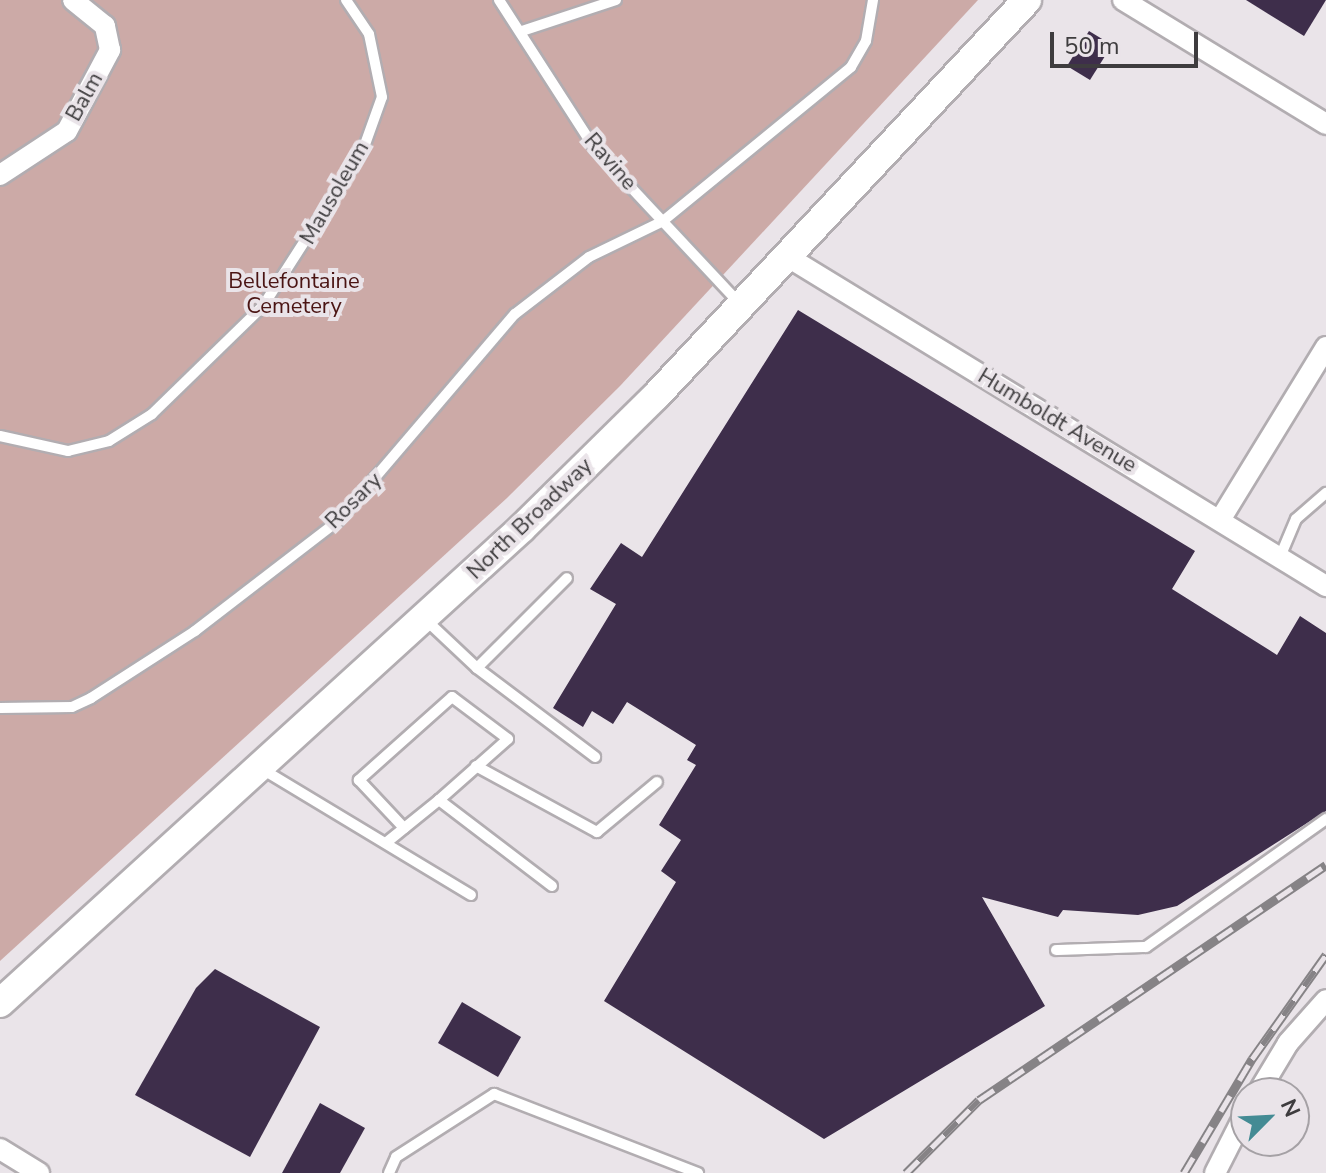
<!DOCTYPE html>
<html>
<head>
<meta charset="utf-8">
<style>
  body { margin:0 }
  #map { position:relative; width:1326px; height:1173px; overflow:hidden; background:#eae4e9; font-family:"Nunito Sans",sans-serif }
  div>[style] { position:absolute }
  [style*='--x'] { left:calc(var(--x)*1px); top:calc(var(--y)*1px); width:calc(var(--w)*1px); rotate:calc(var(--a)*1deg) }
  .green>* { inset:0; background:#ccaaa7 }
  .building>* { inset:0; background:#3e2e4b }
  .roads { filter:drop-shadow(2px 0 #b2adb1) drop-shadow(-2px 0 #b2adb1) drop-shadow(0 2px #b2adb1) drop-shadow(0 -2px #b2adb1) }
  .lane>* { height:10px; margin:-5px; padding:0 5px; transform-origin:5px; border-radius:5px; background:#fff }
  .street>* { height:20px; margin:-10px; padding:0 10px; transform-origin:10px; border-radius:10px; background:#fff }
  .secondary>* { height:28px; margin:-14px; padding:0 14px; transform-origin:14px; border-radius:14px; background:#fff }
  .rail>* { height:9px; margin-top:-4.5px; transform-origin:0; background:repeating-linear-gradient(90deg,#eae4e9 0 18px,#868386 0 36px); box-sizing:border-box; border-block:2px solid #868386 }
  span { translate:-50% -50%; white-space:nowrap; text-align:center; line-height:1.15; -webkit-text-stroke:8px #eae4e9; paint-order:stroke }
  .street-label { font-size:22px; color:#3e3c3e }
  .park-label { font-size:22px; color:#4a1413 }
  .north { position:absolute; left:1230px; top:1077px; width:80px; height:80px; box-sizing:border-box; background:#eae4e9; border:2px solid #a5a1a5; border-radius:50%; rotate:66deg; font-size:22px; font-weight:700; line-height:32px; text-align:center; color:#3e3c3e }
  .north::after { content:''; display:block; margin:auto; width:28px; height:36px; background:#448b94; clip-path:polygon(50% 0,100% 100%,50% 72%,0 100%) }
  .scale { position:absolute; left:1050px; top:32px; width:148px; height:36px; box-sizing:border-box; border:4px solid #3e3c3e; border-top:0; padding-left:10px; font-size:24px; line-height:28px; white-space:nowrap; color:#3e3c3e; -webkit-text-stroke:6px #eae4e9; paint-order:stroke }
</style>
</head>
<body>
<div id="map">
  <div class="green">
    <div style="clip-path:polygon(0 0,978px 0,620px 386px,507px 498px,0 961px)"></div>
  </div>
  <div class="building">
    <div style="clip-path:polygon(1246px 0,1326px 0,1304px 36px)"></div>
    <div style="clip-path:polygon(1089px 31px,1112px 45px,1090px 80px,1067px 66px)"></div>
    <div style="clip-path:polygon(798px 310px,1195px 551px,1172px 589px,1277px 655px,1300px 616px,1326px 633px,1326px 811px,1177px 906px,1138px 915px,1063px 910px,1058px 917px,982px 897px,1045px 1006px,824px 1139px,604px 1001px,676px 882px,661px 871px,681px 840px,659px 825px,696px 765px,687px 760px,696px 745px,627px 702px,613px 724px,592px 711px,583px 727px,553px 708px,616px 604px,590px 589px,621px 543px,642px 557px)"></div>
    <div style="clip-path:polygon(215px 969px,320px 1027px,250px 1157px,135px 1095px,196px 988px)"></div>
    <div style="clip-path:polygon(462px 1002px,521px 1037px,498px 1077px,438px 1043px)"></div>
    <div style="clip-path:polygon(320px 1103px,365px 1128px,340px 1173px,282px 1173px)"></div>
  </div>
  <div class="roads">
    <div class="lane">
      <div style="--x:499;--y:0;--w:177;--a:57.2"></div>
      <div style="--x:595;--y:149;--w:214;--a:46.9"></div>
      <div style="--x:522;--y:31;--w:99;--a:-18.3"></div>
      <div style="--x:0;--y:436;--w:70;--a:12.4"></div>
      <div style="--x:68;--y:451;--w:42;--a:-13.7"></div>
      <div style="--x:109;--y:441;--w:51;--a:-32.1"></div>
      <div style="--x:152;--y:414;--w:155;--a:-44.2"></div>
      <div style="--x:263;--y:306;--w:185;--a:-57.3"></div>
      <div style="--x:363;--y:150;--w:56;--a:-70.3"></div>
      <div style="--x:382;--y:97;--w:64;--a:-101.7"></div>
      <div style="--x:369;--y:34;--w:41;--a:-124.1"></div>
      <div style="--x:1280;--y:557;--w:41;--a:-67.2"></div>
      <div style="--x:1296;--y:519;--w:40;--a:-41"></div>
      <div style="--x:426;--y:620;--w:70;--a:43.3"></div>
      <div style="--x:477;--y:668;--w:148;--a:37"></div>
      <div style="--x:477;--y:668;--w:127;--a:-45"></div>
      <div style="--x:0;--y:708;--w:72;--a:-0.8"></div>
      <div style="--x:72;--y:707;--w:21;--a:-25"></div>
      <div style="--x:91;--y:698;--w:124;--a:-32.8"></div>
      <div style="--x:195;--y:631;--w:180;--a:-37.6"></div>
      <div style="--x:338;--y:521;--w:272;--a:-49.5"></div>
      <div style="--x:515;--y:314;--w:93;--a:-37.6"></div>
      <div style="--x:589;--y:257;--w:82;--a:-25.9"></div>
      <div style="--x:663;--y:221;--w:243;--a:-39.3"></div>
      <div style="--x:851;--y:67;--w:30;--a:-60"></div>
      <div style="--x:866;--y:41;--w:42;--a:-80.3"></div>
      <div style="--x:476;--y:766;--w:138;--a:28.6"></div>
      <div style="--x:597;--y:832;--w:78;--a:-39.8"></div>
      <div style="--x:262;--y:769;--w:244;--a:31.1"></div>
      <div style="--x:439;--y:800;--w:142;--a:37.3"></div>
      <div style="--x:387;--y:842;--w:67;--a:-38.9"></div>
      <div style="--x:439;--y:800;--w:92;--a:-41.5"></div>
      <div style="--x:508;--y:739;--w:70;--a:-143.1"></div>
      <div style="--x:452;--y:697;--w:125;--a:138.3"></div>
      <div style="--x:359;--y:780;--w:66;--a:46.8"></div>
      <div style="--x:1056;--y:950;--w:90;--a:-1.9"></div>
      <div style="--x:1146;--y:947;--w:221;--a:-35.4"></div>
      <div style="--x:389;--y:1173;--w:17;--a:-66"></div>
      <div style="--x:396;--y:1157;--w:117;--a:-32.7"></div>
      <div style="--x:494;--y:1094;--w:219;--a:21.2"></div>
    </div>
    <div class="street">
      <div style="--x:1123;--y:0;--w:238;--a:31.4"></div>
      <div style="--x:0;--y:175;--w:80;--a:-33.3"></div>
      <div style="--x:67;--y:131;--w:92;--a:-62"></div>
      <div style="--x:110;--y:50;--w:25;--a:-102"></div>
      <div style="--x:105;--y:26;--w:41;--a:-140.9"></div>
      <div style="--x:788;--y:257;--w:631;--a:31.45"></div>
      <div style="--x:1220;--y:520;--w:203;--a:-58.5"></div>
      <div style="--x:1258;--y:1093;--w:58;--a:-59"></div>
      <div style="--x:1288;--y:1043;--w:57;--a:-48.5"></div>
      <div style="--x:0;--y:1149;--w:46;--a:31.6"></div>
      <div style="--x:1215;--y:1173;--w:68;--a:-63.1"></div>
    </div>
    <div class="secondary">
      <div style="--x:0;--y:1003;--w:706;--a:-42.3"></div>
      <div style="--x:522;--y:528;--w:187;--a:-44.6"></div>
      <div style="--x:655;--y:397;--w:544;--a:-46.86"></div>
    </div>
  </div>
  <div class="rail">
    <div style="--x:906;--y:1173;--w:103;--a:-45"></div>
    <div style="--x:979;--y:1100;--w:419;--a:-34.1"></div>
    <div style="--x:1184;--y:1173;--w:133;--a:-59.2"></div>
    <div style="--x:1252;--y:1059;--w:128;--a:-54.6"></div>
  </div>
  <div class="street-label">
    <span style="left:85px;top:97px;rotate:-61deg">Balm</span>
    <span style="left:610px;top:162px;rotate:49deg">Ravine</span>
    <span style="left:335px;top:193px;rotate:-60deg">Mausoleum</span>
    <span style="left:1057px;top:421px;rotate:31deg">Humboldt Avenue</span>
    <span style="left:354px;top:501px;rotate:-45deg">Rosary</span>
    <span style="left:530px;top:519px;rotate:-44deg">North Broadway</span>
  </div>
  <div class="park-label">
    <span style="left:294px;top:294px">Bellefontaine<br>Cemetery</span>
  </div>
  <div class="north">N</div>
  <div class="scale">50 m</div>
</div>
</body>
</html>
